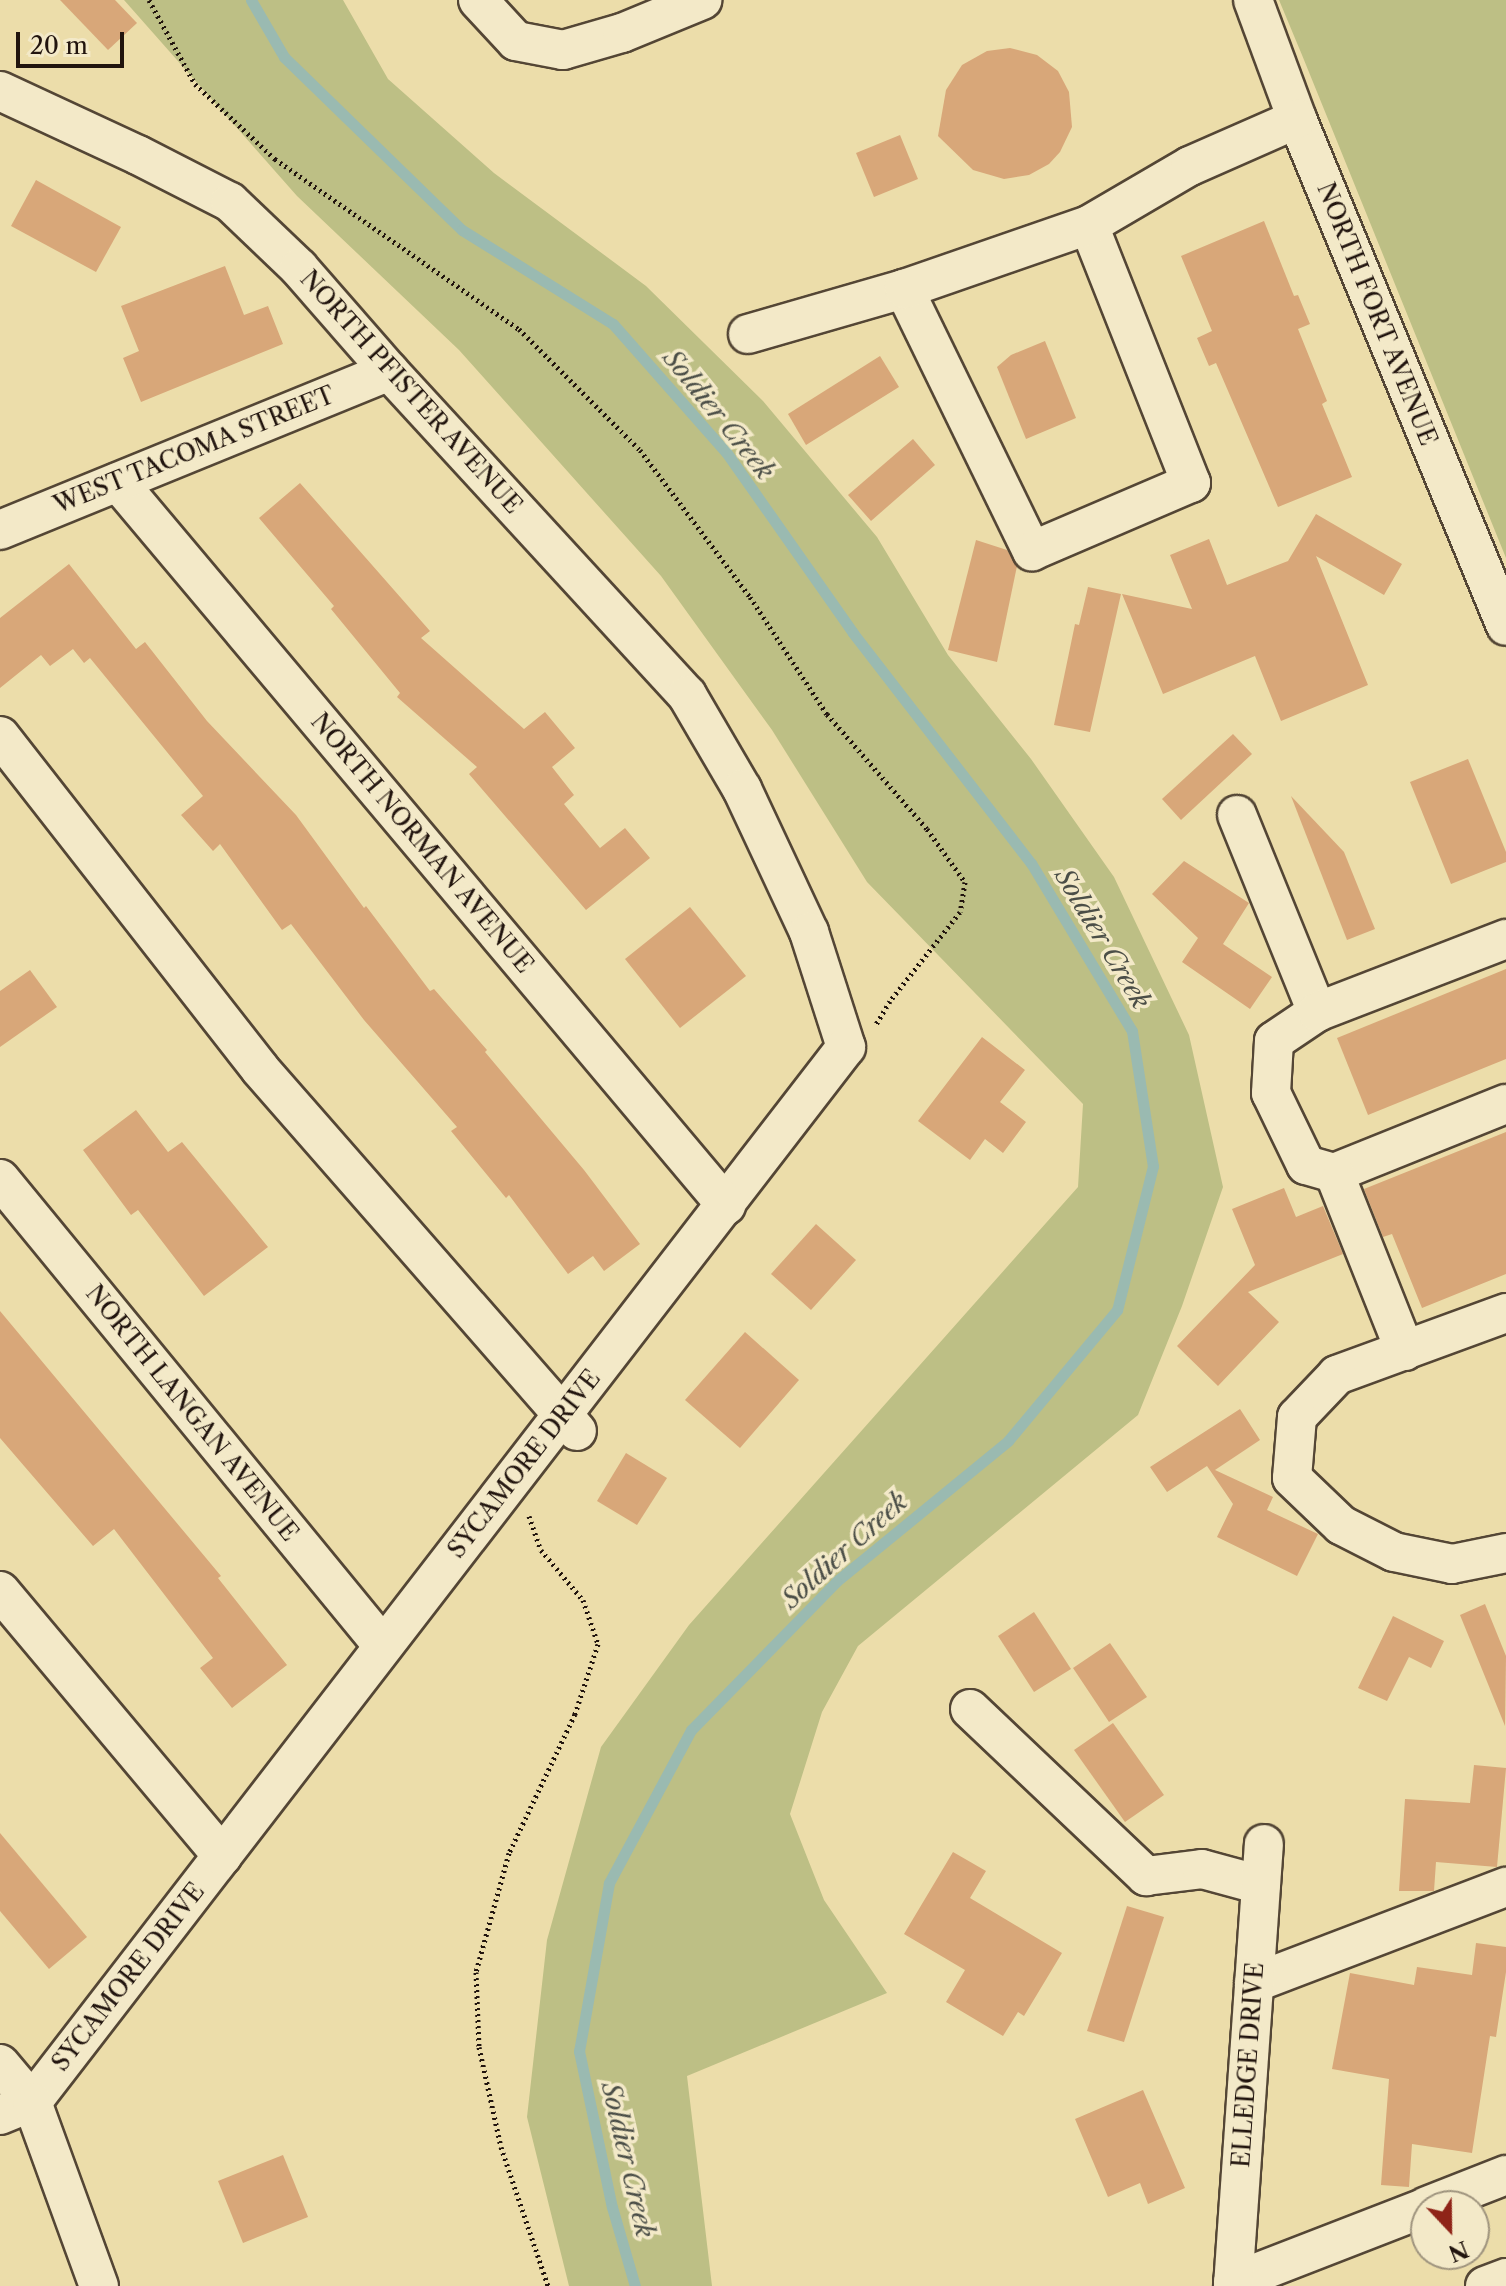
<!DOCTYPE html>
<html>
<head>
<meta charset="utf-8">
<style>
  body { margin:0 }
  #map { position:relative; width:1506px; height:2286px; overflow:hidden; background:#ecddaa; font-family:"Libre Caslon Text",serif }
  div>[style] { position:absolute }
  [style*='--x'] { left:calc(var(--x)*1px); top:calc(var(--y)*1px); width:calc(var(--w)*1px); rotate:calc(var(--a)*1deg) }
  .green>* { inset:0; background:#bdbf85 }
  .stream>* { height:11px; margin:-5.5px; padding:0 5.5px; transform-origin:5.5px; border-radius:5.5px; background:#9abab1 }
  .building>* { inset:0; background:#d8a779 }
  .path>* { height:5px; margin-top:-2.5px; transform-origin:0; background:repeating-linear-gradient(90deg,#21140e 0 2px,transparent 0 6px) }
  .roads { filter:drop-shadow(2px 0 #544635) drop-shadow(-2px 0 #544635) drop-shadow(0 2px #544635) drop-shadow(0 -2px #544635) }
  .minor>* { height:38px; margin:-19px; padding:0 19px; transform-origin:19px; border-radius:19px; background:#f3e9c8 }
  span { translate:-50% -50%; white-space:nowrap; text-align:center; line-height:1.15; -webkit-text-stroke:7px #f3e9c8; paint-order:stroke }
  .street-label { font-size:24px; color:#21140e }
  .water-label { font-size:26px; color:#4b4e47; font-style:italic }
  .north { position:absolute; left:1410px; top:2190px; width:80px; height:80px; box-sizing:border-box; background:#f3e9c8; border:2px solid #9f947e; border-radius:50%; rotate:158deg; font-size:22px; font-weight:700; line-height:32px; text-align:center; color:#21140e }
  .north::after { content:''; display:block; margin:auto; width:28px; height:36px; background:#8f2418; clip-path:polygon(50% 0,100% 100%,50% 72%,0 100%) }
  .scale { position:absolute; left:16px; top:32px; width:108px; height:36px; box-sizing:border-box; border:4px solid #21140e; border-top:0; padding-left:10px; font-size:24px; line-height:28px; white-space:nowrap; color:#21140e; -webkit-text-stroke:6px #f3e9c8; paint-order:stroke }
</style>
</head>
<body>
<div id="map">
  <div class="green">
    <div style="clip-path:polygon(124px 0,343px 0,388px 79px,494px 173px,646px 286px,763px 401px,877px 537px,948px 655px,1031px 759px,1114px 877px,1189px 1035px,1223px 1187px,1182px 1306px,1138px 1415px,858px 1646px,822px 1712px,790px 1814px,824px 1900px,887px 1993px,687px 2076px,712px 2286px,569px 2286px,527px 2117px,547px 1940px,601px 1747px,689px 1625px,1078px 1187px,1083px 1104px,867px 882px,772px 730px,661px 576px,459px 350px,297px 196px)"></div>
    <div style="clip-path:polygon(1279px 0,1506px 0,1506px 558px,1302px 55px)"></div>
  </div>
  <div class="stream">
    <div style="--x:251;--y:0;--w:66;--a:59.9"></div>
    <div style="--x:284;--y:57;--w:248;--a:44.2"></div>
    <div style="--x:462;--y:230;--w:178;--a:31.9"></div>
    <div style="--x:613;--y:324;--w:171;--a:48.6"></div>
    <div style="--x:726;--y:452;--w:221;--a:54.9"></div>
    <div style="--x:853;--y:633;--w:291;--a:52.3"></div>
    <div style="--x:1031;--y:863;--w:196;--a:59"></div>
    <div style="--x:1132;--y:1031;--w:137;--a:81.2"></div>
    <div style="--x:1153;--y:1166;--w:148;--a:104"></div>
    <div style="--x:1117;--y:1310;--w:170;--a:129.8"></div>
    <div style="--x:1008;--y:1441;--w:222;--a:140.7"></div>
    <div style="--x:836;--y:1582;--w:207;--a:134.4"></div>
    <div style="--x:691;--y:1730;--w:174;--a:118.2"></div>
    <div style="--x:609;--y:1883;--w:171;--a:100.1"></div>
    <div style="--x:579;--y:2051;--w:159;--a:78.1"></div>
    <div style="--x:612;--y:2207;--w:82;--a:73.8"></div>
  </div>
  <div class="building">
    <div style="clip-path:polygon(60px 0,115px 0,137px 23px,108px 50px)"></div>
    <div style="clip-path:polygon(1010px 48px,1037px 55px,1058px 71px,1069px 92px,1072px 127px,1060px 152px,1049px 164px,1029px 175px,1004px 179px,973px 170px,938px 136px,946px 90px,962px 65px,987px 51px)"></div>
    <div style="clip-path:polygon(900px 135px,918px 179px,874px 197px,856px 153px)"></div>
    <div style="clip-path:polygon(36px 180px,121px 227px,96px 272px,11px 226px)"></div>
    <div style="clip-path:polygon(1264px 221px,1294px 296px,1298px 295px,1310px 324px,1298px 329px,1327px 401px,1322px 404px,1352px 477px,1278px 507px,1216px 363px,1209px 366px,1197px 338px,1212px 331px,1181px 256px)"></div>
    <div style="clip-path:polygon(225px 266px,244px 315px,268px 306px,283px 344px,141px 402px,123px 358px,139px 351px,121px 306px)"></div>
    <div style="clip-path:polygon(1045px 341px,1076px 418px,1026px 439px,997px 367px,1011px 355px)"></div>
    <div style="clip-path:polygon(880px 356px,899px 387px,806px 445px,788px 414px)"></div>
    <div style="clip-path:polygon(913px 439px,935px 465px,871px 521px,848px 495px)"></div>
    <div style="clip-path:polygon(300px 483px,430px 631px,421px 638px,524px 729px,545px 712px,575px 748px,552px 767px,574px 795px,564px 804px,600px 848px,625px 828px,650px 858px,586px 910px,469px 774px,477px 767px,397px 697px,400px 693px,331px 609px,334px 606px,259px 518px)"></div>
    <div style="clip-path:polygon(1316px 514px,1402px 564px,1384px 595px,1316px 556px,1368px 685px,1281px 721px,1255px 656px,1163px 694px,1122px 594px,1192px 609px,1170px 555px,1209px 539px,1227px 585px,1288px 561px)"></div>
    <div style="clip-path:polygon(976px 540px,1007px 550px,1017px 566px,997px 662px,948px 650px)"></div>
    <div style="clip-path:polygon(69px 564px,136px 649px,145px 642px,207px 721px,296px 815px,364px 908px,366px 906px,430px 991px,434px 989px,487px 1050px,485px 1052px,584px 1170px,640px 1244px,604px 1271px,593px 1256px,568px 1274px,509px 1195px,506px 1198px,451px 1131px,457px 1127px,364px 1020px,291px 924px,282px 930px,220px 844px,213px 851px,181px 815px,203px 796px,90px 658px,84px 663px,73px 649px,50px 666px,41px 655px,0 688px,0 618px)"></div>
    <div style="clip-path:polygon(1088px 587px,1121px 594px,1090px 732px,1054px 725px,1075px 624px,1079px 625px)"></div>
    <div style="clip-path:polygon(1233px 734px,1252px 754px,1181px 820px,1162px 799px)"></div>
    <div style="clip-path:polygon(1468px 759px,1506px 852px,1506px 862px,1451px 884px,1410px 782px)"></div>
    <div style="clip-path:polygon(1291px 796px,1344px 852px,1375px 929px,1347px 940px)"></div>
    <div style="clip-path:polygon(1184px 861px,1249px 903px,1223px 944px,1272px 977px,1250px 1009px,1182px 962px,1198px 938px,1152px 894px)"></div>
    <div style="clip-path:polygon(690px 907px,746px 976px,680px 1028px,625px 959px)"></div>
    <div style="clip-path:polygon(1506px 969px,1506px 1059px,1368px 1115px,1337px 1038px)"></div>
    <div style="clip-path:polygon(30px 970px,57px 1007px,0 1047px,0 991px)"></div>
    <div style="clip-path:polygon(982px 1037px,1025px 1070px,1000px 1102px,1026px 1122px,1003px 1153px,985px 1139px,970px 1160px,918px 1121px)"></div>
    <div style="clip-path:polygon(136px 1110px,168px 1152px,182px 1142px,268px 1247px,204px 1296px,138px 1210px,131px 1215px,83px 1150px)"></div>
    <div style="clip-path:polygon(1506px 1132px,1506px 1274px,1422px 1308px,1392px 1234px,1383px 1237px,1364px 1189px)"></div>
    <div style="clip-path:polygon(1284px 1188px,1296px 1217px,1323px 1206px,1343px 1254px,1248px 1292px,1279px 1322px,1218px 1386px,1177px 1346px,1255px 1265px,1232px 1209px)"></div>
    <div style="clip-path:polygon(816px 1224px,856px 1260px,811px 1310px,771px 1274px)"></div>
    <div style="clip-path:polygon(0 1311px,221px 1576px,218px 1578px,287px 1665px,232px 1708px,200px 1668px,213px 1658px,114px 1529px,93px 1546px,0 1438px)"></div>
    <div style="clip-path:polygon(745px 1332px,799px 1380px,740px 1448px,685px 1400px)"></div>
    <div style="clip-path:polygon(1240px 1409px,1260px 1440px,1215px 1470px,1273px 1497px,1267px 1510px,1318px 1534px,1297px 1576px,1217px 1537px,1233px 1504px,1207px 1466px,1167px 1492px,1150px 1467px)"></div>
    <div style="clip-path:polygon(626px 1453px,667px 1478px,637px 1525px,597px 1501px)"></div>
    <div style="clip-path:polygon(1485px 1604px,1506px 1656px,1505px 1726px,1460px 1615px)"></div>
    <div style="clip-path:polygon(1034px 1612px,1071px 1669px,1034px 1692px,998px 1636px)"></div>
    <div style="clip-path:polygon(1393px 1616px,1444px 1641px,1431px 1668px,1409px 1657px,1387px 1701px,1358px 1688px)"></div>
    <div style="clip-path:polygon(1110px 1643px,1147px 1697px,1109px 1722px,1073px 1668px)"></div>
    <div style="clip-path:polygon(1113px 1723px,1164px 1795px,1125px 1822px,1074px 1750px)"></div>
    <div style="clip-path:polygon(1474px 1765px,1506px 1768px,1497px 1867px,1436px 1862px,1434px 1891px,1399px 1891px,1405px 1799px,1470px 1803px)"></div>
    <div style="clip-path:polygon(0 1833px,87px 1937px,49px 1969px,0 1911px)"></div>
    <div style="clip-path:polygon(953px 1852px,986px 1871px,970px 1898px,1062px 1953px,1024px 2016px,1018px 2012px,1003px 2036px,946px 2002px,965px 1970px,904px 1934px)"></div>
    <div style="clip-path:polygon(1127px 1906px,1164px 1917px,1124px 2042px,1087px 2031px)"></div>
    <div style="clip-path:polygon(1476px 1943px,1506px 1947px,1506px 1972px,1496px 2037px,1490px 2036px,1472px 2153px,1412px 2144px,1409px 2187px,1381px 2185px,1389px 2079px,1332px 2069px,1350px 1973px,1414px 1985px,1417px 1967px,1472px 1975px)"></div>
    <div style="clip-path:polygon(1143px 2090px,1185px 2188px,1148px 2204px,1140px 2183px,1108px 2197px,1075px 2119px)"></div>
    <div style="clip-path:polygon(283px 2155px,308px 2217px,243px 2243px,218px 2181px)"></div>
  </div>
  <div class="path">
    <div style="--x:149;--y:0;--w:96;--a:61.3"></div>
    <div style="--x:195;--y:84;--w:110;--a:43.2"></div>
    <div style="--x:275;--y:159;--w:297;--a:34.9"></div>
    <div style="--x:519;--y:329;--w:171;--a:45"></div>
    <div style="--x:640;--y:450;--w:184;--a:53.2"></div>
    <div style="--x:750;--y:597;--w:140;--a:56.7"></div>
    <div style="--x:827;--y:714;--w:152;--a:49"></div>
    <div style="--x:927;--y:829;--w:65;--a:54.4"></div>
    <div style="--x:965;--y:882;--w:30;--a:99"></div>
    <div style="--x:960;--y:912;--w:113;--a:128.2"></div>
    <div style="--x:890;--y:1001;--w:27;--a:121"></div>
    <div style="--x:529;--y:1516;--w:36;--a:71"></div>
    <div style="--x:541;--y:1550;--w:65;--a:50"></div>
    <div style="--x:583;--y:1600;--w:46;--a:71.2"></div>
    <div style="--x:598;--y:1644;--w:74;--a:108.2"></div>
    <div style="--x:575;--y:1714;--w:154;--a:115.4"></div>
    <div style="--x:509;--y:1853;--w:123;--a:105.5"></div>
    <div style="--x:476;--y:1972;--w:75;--a:87.7"></div>
    <div style="--x:479;--y:2047;--w:102;--a:77.6"></div>
    <div style="--x:501;--y:2147;--w:147;--a:71.3"></div>
  </div>
  <div class="roads">
    <div class="minor">
      <div style="--x:478;--y:0;--w:56;--a:47.2"></div>
      <div style="--x:516;--y:41;--w:48;--a:10.8"></div>
      <div style="--x:563;--y:50;--w:61;--a:-16.1"></div>
      <div style="--x:622;--y:33;--w:87;--a:-22.4"></div>
      <div style="--x:1253;--y:0;--w:127;--a:69.7"></div>
      <div style="--x:1297;--y:119;--w:548;--a:67.6"></div>
      <div style="--x:0;--y:91;--w:152;--a:24.9"></div>
      <div style="--x:138;--y:155;--w:103;--a:27.1"></div>
      <div style="--x:230;--y:202;--w:95;--a:43.7"></div>
      <div style="--x:299;--y:268;--w:137;--a:48.9"></div>
      <div style="--x:389;--y:371;--w:440;--a:47.4"></div>
      <div style="--x:687;--y:695;--w:109;--a:59.7"></div>
      <div style="--x:742;--y:789;--w:158;--a:64.9"></div>
      <div style="--x:809;--y:932;--w:121;--a:72.2"></div>
      <div style="--x:846;--y:1047;--w:1333;--a:127.65"></div>
      <div style="--x:32;--y:2102;--w:35;--a:158"></div>
      <div style="--x:904;--y:289;--w:292;--a:64"></div>
      <div style="--x:1032;--y:551;--w:173;--a:-23.2"></div>
      <div style="--x:1191;--y:483;--w:277;--a:-111.6"></div>
      <div style="--x:748;--y:334;--w:162;--a:-16.1"></div>
      <div style="--x:904;--y:289;--w:196;--a:-19.1"></div>
      <div style="--x:1089;--y:225;--w:117;--a:-30.3"></div>
      <div style="--x:1190;--y:166;--w:117;--a:-23.7"></div>
      <div style="--x:118;--y:482;--w:945;--a:49.94"></div>
      <div style="--x:0;--y:530;--w:420;--a:-22.2"></div>
      <div style="--x:0;--y:736;--w:422;--a:52"></div>
      <div style="--x:260;--y:1069;--w:481;--a:48.8"></div>
      <div style="--x:1237;--y:815;--w:213;--a:67.9"></div>
      <div style="--x:1334;--y:1173;--w:185;--a:-21.9"></div>
      <div style="--x:0;--y:1179;--w:604;--a:50.64"></div>
      <div style="--x:1506;--y:1313;--w:180;--a:159.9"></div>
      <div style="--x:1337;--y:1375;--w:58;--a:133.6"></div>
      <div style="--x:1297;--y:1417;--w:61;--a:94.7"></div>
      <div style="--x:1292;--y:1478;--w:68;--a:43.8"></div>
      <div style="--x:1341;--y:1525;--w:59;--a:27"></div>
      <div style="--x:1394;--y:1552;--w:59;--a:11.7"></div>
      <div style="--x:1452;--y:1564;--w:55;--a:-11.5"></div>
      <div style="--x:1405;--y:1351;--w:192;--a:-111.7"></div>
      <div style="--x:1334;--y:1173;--w:29;--a:-164"></div>
      <div style="--x:1306;--y:1165;--w:80;--a:-115.9"></div>
      <div style="--x:1271;--y:1093;--w:52;--a:-86.7"></div>
      <div style="--x:1274;--y:1041;--w:52;--a:-34"></div>
      <div style="--x:1317;--y:1012;--w:203;--a:-21.1"></div>
      <div style="--x:0;--y:1591;--w:346;--a:50"></div>
      <div style="--x:970;--y:1709;--w:243;--a:43.5"></div>
      <div style="--x:1146;--y:1876;--w:56;--a:-7.1"></div>
      <div style="--x:1202;--y:1869;--w:61;--a:15.2"></div>
      <div style="--x:1254;--y:1983;--w:270;--a:-20.9"></div>
      <div style="--x:0;--y:2064;--w:50;--a:49.9"></div>
      <div style="--x:32;--y:2102;--w:196;--a:70"></div>
      <div style="--x:1427;--y:2206;--w:85;--a:-21.4"></div>
      <div style="--x:1233;--y:2282;--w:207;--a:-21.2"></div>
      <div style="--x:1233;--y:2286;--w:443;--a:-86"></div>
      <div style="--x:1485;--y:2286;--w:22;--a:-21"></div>
    </div>
  </div>
  <div class="street-label">
    <span style="left:1377px;top:314px;rotate:68deg">NORTH FORT AVENUE</span>
    <span style="left:411px;top:392px;rotate:48deg">NORTH PFISTER AVENUE</span>
    <span style="left:194px;top:450px;rotate:-22deg">WEST TACOMA STREET</span>
    <span style="left:422px;top:843px;rotate:50deg">NORTH NORMAN AVENUE</span>
    <span style="left:192px;top:1413px;rotate:51deg">NORTH LANGAN AVENUE</span>
    <span style="left:524px;top:1464px;rotate:-52deg">SYCAMORE DRIVE</span>
    <span style="left:128px;top:1977px;rotate:-52deg">SYCAMORE DRIVE</span>
    <span style="left:1248px;top:2065px;rotate:-86deg">ELLEDGE DRIVE</span>
  </div>
  <div class="water-label">
    <span style="left:718px;top:415px;rotate:51deg">Soldier Creek</span>
    <span style="left:1102px;top:939px;rotate:59deg">Soldier Creek</span>
    <span style="left:845px;top:1551px;rotate:-42deg">Soldier Creek</span>
    <span style="left:627px;top:2160px;rotate:77deg">Soldier Creek</span>
  </div>
  <div class="north">N</div>
  <div class="scale">20 m</div>
</div>
</body>
</html>
